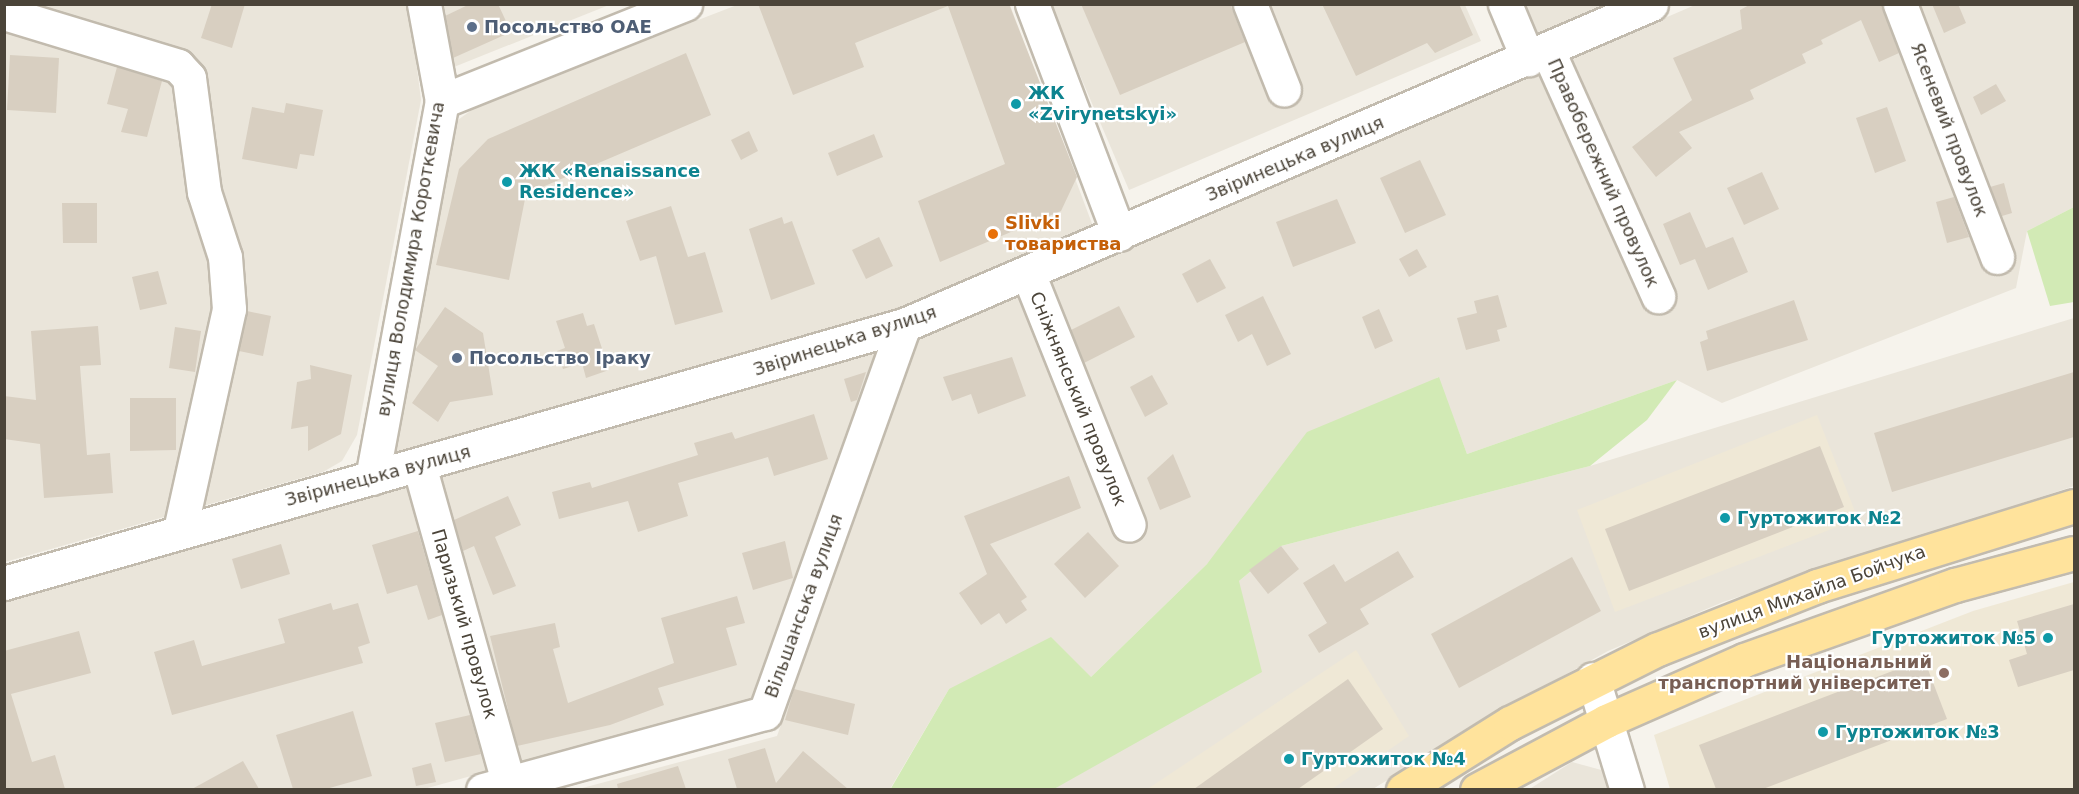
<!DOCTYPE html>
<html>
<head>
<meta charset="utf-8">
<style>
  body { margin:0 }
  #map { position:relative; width:2079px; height:794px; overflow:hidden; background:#f6f3ec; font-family:"DejaVu Sans",sans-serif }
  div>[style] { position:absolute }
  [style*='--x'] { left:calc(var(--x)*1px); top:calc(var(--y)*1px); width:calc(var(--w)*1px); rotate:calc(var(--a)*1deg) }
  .residential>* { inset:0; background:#eae5da }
  .education>* { inset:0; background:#efe8d6 }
  .green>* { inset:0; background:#d2eab5 }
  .building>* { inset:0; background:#d8cfc1 }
  .roads { filter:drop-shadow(2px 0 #c2bbae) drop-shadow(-2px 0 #c2bbae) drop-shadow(0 2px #c2bbae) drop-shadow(0 -2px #c2bbae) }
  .minor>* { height:33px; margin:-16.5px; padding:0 16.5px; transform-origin:16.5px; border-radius:16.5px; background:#fff }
  .major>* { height:33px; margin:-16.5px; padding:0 16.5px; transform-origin:16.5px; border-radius:16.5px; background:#ffe39c }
  .dots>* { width:16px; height:16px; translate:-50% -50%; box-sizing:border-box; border:3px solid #fff; border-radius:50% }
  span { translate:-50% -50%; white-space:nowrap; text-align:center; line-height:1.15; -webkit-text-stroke:4.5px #fff; paint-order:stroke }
  .service-label { font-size:18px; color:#4e5e75; font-weight:700 }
  .left { translate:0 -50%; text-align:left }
  .culture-label { font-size:18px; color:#0d838f; font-weight:700 }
  .right { translate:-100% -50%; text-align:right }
  .street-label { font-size:18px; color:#4b4439 }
  .food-label { font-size:18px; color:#c56008; font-weight:700 }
  .education-label { font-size:18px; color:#785e54; font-weight:700 }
  .frame { position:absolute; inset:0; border:6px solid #4b4439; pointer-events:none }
</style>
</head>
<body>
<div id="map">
  <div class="residential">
    <div style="clip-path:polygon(426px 4px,609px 5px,434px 75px)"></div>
    <div style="clip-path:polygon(5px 5px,409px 5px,421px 100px,357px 435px,342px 461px,323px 472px,5px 562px)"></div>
    <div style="clip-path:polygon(737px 5px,1010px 5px,1097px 237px,930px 306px,405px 460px,387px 451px,455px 122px,480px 104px)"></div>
    <div style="clip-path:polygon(1050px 5px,1465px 5px,1481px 41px,1129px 190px)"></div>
    <div style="clip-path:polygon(1522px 5px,1606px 5px,1536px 36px)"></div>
    <div style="clip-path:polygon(1695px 5px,2074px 5px,2074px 207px,2027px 231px,2016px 288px,1722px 403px,1677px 380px,1467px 454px,1438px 377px,1207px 564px,1091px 677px,949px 689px,890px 789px,575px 790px,777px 736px,919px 339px)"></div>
    <div style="clip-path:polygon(2074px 318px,2074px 486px,1723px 602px,1608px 651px,1476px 724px,1373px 789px,1054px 790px,1239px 581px,1281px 546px,1590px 466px)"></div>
    <div style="clip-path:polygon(881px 346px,764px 695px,424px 789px,5px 790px,5px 592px)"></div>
    <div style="clip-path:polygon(1572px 762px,1605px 771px,1611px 790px,1528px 790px)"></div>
  </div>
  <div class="education">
    <div style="clip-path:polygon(1817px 415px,1858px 519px,1615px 612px,1577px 510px)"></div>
    <div style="clip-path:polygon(2074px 582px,2074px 789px,1670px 789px,1654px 735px,1973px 611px)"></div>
    <div style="clip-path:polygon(1356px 650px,1409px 736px,1332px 789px,1146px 790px)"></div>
  </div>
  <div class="green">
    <div style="clip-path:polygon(2074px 207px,2074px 302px,2050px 306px,2027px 231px)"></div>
    <div style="clip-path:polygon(1439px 377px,1467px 454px,1677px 380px,1647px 420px,1590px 466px,1281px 546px,1239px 581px,1262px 672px,1054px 789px,890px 790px,949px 689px,1051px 637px,1091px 677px,1207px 564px,1307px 432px)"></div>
  </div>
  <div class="building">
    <div style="clip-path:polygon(212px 4px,245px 4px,232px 48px,201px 38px)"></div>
    <div style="clip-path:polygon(470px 4px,498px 4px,511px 32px,453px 58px,445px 16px)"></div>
    <div style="clip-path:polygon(758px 4px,1009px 4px,1077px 177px,1061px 211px,940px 262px,918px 201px,1005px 164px,948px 6px,855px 43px,864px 67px,793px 95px)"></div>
    <div style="clip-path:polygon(1081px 4px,1230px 4px,1245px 42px,1120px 95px)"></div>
    <div style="clip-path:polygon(1322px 4px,1459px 4px,1473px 35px,1435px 53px,1427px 43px,1356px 76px)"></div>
    <div style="clip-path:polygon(1751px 4px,1882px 4px,1899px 53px,1879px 62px,1861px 20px,1821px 40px,1823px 44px,1802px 54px,1806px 63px,1750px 90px,1754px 99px,1679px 132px,1692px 148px,1656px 177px,1632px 147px,1692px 100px,1673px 58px,1742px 29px,1740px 10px)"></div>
    <div style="clip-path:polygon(1932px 4px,1958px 4px,1966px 23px,1944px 33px)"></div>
    <div style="clip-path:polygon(686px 53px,711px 115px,526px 194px,509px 280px,436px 265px,459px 169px,488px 139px)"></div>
    <div style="clip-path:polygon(10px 55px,59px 58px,56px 113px,7px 110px)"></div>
    <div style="clip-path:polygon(117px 67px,162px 81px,147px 137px,121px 132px,128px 109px,107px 104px)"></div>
    <div style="clip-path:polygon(1996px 84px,2006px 101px,1981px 115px,1973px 97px)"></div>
    <div style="clip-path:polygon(286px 103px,323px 110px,314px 156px,300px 154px,297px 169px,242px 159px,252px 107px,284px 113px)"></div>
    <div style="clip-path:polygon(1887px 107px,1906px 161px,1875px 173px,1856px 118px)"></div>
    <div style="clip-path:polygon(749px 131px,758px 151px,741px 160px,731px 140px)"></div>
    <div style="clip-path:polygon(874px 134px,883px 157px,837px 176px,828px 153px)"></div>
    <div style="clip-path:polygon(1420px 160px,1446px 215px,1405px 233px,1380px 178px)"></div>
    <div style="clip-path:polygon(1762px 172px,1779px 209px,1744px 225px,1727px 188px)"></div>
    <div style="clip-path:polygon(2004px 183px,2012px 213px,2002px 216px,1990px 187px)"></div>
    <div style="clip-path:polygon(1954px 197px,1969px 237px,1947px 243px,1936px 202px)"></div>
    <div style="clip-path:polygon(1337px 199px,1356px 243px,1293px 267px,1276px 222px)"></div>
    <div style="clip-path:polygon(62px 203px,97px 203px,97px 243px,63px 243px)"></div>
    <div style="clip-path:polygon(671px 206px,688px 257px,705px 252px,723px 312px,675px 325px,656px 256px,640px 261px,626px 221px)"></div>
    <div style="clip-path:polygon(1690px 212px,1706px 248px,1733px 237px,1748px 272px,1708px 290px,1695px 259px,1680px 265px,1663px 224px)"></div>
    <div style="clip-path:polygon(782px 217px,784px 224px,792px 221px,815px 284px,771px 300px,749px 229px)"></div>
    <div style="clip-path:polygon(879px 237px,893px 266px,866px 279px,852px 250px)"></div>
    <div style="clip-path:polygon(1417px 249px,1427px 267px,1409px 277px,1399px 259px)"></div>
    <div style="clip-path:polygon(1210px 259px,1226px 288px,1197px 303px,1182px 274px)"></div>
    <div style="clip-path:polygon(158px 271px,167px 304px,140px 310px,132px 277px)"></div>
    <div style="clip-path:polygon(1498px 295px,1507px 327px,1497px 330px,1500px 341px,1466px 350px,1457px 318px,1477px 313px,1474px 301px)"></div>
    <div style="clip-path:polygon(1263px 296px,1291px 354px,1267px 366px,1252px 334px,1238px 342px,1225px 315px)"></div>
    <div style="clip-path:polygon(1794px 300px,1808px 340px,1707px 371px,1700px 342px,1708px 339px,1706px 331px)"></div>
    <div style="clip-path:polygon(1119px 306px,1135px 337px,1084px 363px,1071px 330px)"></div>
    <div style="clip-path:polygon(445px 307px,483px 333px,493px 395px,450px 402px,438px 422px,412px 403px,438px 366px,415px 350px)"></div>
    <div style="clip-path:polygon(1379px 309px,1393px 341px,1375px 349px,1362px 317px)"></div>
    <div style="clip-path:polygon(247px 311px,271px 316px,263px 356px,239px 351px)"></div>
    <div style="clip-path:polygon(583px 313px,587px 326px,594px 324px,609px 370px,586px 378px,582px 363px,563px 369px,557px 351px,565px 348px,556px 321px)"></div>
    <div style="clip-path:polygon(98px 326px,101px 365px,80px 366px,87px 455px,110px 453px,113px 493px,44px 498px,40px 444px,4px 439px,4px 396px,36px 400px,31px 331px)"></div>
    <div style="clip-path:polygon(175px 327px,201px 331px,195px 372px,169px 368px)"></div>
    <div style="clip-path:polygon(1012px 357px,1026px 396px,978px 414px,971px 394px,952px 401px,943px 377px)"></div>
    <div style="clip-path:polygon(310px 365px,352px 375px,341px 434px,308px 451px,308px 426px,291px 429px,297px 382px,311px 379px)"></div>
    <div style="clip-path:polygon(866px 372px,857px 400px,851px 402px,844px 379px)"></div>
    <div style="clip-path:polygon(2074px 372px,2074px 437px,1892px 492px,1874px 433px)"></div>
    <div style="clip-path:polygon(1152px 375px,1168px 404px,1145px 417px,1130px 387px)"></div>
    <div style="clip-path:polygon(130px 398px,176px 398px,176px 450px,130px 451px)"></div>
    <div style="clip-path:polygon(814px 414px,828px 459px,774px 476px,768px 457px,678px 483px,688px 516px,638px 532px,628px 501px,559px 519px,552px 492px,590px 482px,592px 488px,698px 455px,694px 443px,732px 432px,735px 439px)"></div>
    <div style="clip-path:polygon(1820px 446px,1844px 507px,1629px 591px,1605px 529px)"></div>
    <div style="clip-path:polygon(1173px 454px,1191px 497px,1160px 510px,1147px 478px)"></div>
    <div style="clip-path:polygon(1069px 476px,1081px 508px,990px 544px,1027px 597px,1021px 601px,1027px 610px,1006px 624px,999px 613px,981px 625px,959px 593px,987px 574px,964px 516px)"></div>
    <div style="clip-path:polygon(508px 496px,521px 525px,495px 537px,516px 586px,493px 595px,474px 546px,463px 551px,454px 520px)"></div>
    <div style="clip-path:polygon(418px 531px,442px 615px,428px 620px,417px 585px,387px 594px,372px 545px)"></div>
    <div style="clip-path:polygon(1088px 532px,1119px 566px,1085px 598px,1054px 564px)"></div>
    <div style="clip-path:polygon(785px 541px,793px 578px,753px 590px,742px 553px)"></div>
    <div style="clip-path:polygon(281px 544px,290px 574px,241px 589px,232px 559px)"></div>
    <div style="clip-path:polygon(1281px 546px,1299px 569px,1268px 594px,1249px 570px)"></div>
    <div style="clip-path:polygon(1398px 551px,1414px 577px,1360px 609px,1369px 624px,1319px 653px,1308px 635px,1327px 623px,1303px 583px,1334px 564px,1345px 582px)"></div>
    <div style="clip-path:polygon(1572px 557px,1601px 611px,1459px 688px,1431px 634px)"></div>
    <div style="clip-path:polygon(737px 596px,745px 623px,726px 628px,737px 665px,658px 688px,664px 705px,610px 725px,517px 746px,490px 636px,555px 623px,560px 647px,553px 649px,568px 703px,674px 663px,661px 618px)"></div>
    <div style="clip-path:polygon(331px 603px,333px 610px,358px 603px,370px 643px,358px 647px,363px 663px,172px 715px,154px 652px,194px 640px,202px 666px,285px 643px,278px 619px)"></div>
    <div style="clip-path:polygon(2074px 604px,2074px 670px,2018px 687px,2009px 660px,2027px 654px,2017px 621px)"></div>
    <div style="clip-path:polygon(79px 631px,91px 673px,11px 694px,32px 762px,55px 755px,65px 789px,4px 789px,4px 651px)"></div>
    <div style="clip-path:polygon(1924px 659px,1947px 719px,1763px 789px,1716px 789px,1699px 745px)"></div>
    <div style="clip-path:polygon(1348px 679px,1383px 729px,1298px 789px,1194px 789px)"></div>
    <div style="clip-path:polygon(794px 689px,855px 704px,848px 735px,785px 720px)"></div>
    <div style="clip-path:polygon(353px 711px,372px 776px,326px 789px,293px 789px,276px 735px)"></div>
    <div style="clip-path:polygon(470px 715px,481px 754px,445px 762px,435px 723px)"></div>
    <div style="clip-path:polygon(765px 748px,776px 783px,803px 751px,848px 789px,737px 789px,728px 759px)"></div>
    <div style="clip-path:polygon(243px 761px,259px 789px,192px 789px)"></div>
    <div style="clip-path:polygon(431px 763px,436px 782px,416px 786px,412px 768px)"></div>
    <div style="clip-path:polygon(678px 766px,686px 789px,618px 789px,617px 784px)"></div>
  </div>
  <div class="roads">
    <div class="minor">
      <div style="--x:1032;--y:4;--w:246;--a:69.3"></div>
      <div style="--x:1250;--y:4;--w:92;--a:68.4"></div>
      <div style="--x:1505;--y:4;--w:60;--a:67.3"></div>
      <div style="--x:1900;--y:4;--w:271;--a:69"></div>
      <div style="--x:4;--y:13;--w:182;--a:16.9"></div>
      <div style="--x:178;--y:66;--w:16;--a:47"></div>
      <div style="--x:189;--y:78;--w:115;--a:82.5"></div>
      <div style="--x:204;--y:192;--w:68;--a:72.1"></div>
      <div style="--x:225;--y:257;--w:52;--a:85.6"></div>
      <div style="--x:229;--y:309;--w:226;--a:102.5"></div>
      <div style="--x:1548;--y:51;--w:269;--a:65.8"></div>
      <div style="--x:442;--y:101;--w:262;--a:-21.8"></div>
      <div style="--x:1028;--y:273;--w:271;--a:68.2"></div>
      <div style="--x:419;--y:465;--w:329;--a:74.3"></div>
      <div style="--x:372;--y:478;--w:383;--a:-79.5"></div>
      <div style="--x:442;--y:101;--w:99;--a:-100.5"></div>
      <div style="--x:4;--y:583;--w:936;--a:-16"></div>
      <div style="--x:904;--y:325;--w:813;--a:-23.25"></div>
      <div style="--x:1593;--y:679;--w:116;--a:73"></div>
      <div style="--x:483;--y:790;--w:292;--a:-15.3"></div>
      <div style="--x:765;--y:713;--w:412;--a:-70.3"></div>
    </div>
    <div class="major">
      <div style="--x:1403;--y:790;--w:126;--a:-32.1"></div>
      <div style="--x:1510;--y:723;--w:165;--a:-26.6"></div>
      <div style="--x:1658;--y:649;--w:171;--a:-21.6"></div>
      <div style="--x:1817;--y:586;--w:269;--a:-17.3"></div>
      <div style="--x:1477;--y:790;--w:146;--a:-28.1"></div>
      <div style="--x:1606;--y:721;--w:151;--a:-23.8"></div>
      <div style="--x:1744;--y:660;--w:224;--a:-19.6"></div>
      <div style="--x:1955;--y:585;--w:123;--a:-15.1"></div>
    </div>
  </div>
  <div class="dots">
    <div style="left:472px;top:27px;background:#5c6f8a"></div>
    <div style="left:1016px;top:104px;background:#0f9aa8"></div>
    <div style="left:507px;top:182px;background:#0f9aa8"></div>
    <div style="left:993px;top:234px;background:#e8710a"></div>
    <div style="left:457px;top:358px;background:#5c6f8a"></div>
    <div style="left:1725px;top:518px;background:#0f9aa8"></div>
    <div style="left:2048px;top:638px;background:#0f9aa8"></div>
    <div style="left:1944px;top:673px;background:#8d6e63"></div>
    <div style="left:1823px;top:732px;background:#0f9aa8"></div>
    <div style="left:1289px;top:759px;background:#0f9aa8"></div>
  </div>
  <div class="service-label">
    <span class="left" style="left:484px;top:27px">Посольство ОАЕ</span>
    <span class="left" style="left:469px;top:358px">Посольство Іраку</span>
  </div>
  <div class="culture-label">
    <span class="left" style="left:1028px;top:104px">ЖК<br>«Zvirynetskyi»</span>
    <span class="left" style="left:519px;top:182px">ЖК «Renaissance<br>Residence»</span>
    <span class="left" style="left:1737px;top:518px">Гуртожиток №2</span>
    <span class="right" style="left:2036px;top:638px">Гуртожиток №5</span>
    <span class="left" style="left:1835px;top:732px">Гуртожиток №3</span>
    <span class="left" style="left:1301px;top:759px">Гуртожиток №4</span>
  </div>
  <div class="street-label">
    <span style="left:1949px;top:130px;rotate:69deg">Ясеневий провулок</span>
    <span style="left:1295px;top:159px;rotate:-23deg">Звіринецька вулиця</span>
    <span style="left:1603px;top:173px;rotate:66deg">Правобережний провулок</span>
    <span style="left:411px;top:259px;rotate:-80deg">вулиця Володимира Короткевича</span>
    <span style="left:845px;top:341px;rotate:-18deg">Звіринецька вулиця</span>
    <span style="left:1078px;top:399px;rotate:68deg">Сніжнянський провулок</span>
    <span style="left:378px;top:476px;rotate:-15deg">Звіринецька вулиця</span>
    <span style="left:1812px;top:592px;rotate:-20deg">вулиця Михайла Бойчука</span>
    <span style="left:804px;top:606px;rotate:-70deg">Вільшанська вулиця</span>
    <span style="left:464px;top:624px;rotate:74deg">Паризький провулок</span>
  </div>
  <div class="food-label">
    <span class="left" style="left:1005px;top:234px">Slivki<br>товариства</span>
  </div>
  <div class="education-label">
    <span class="right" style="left:1932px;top:673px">Національний<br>транспортний університет</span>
  </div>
  <div class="frame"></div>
</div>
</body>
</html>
